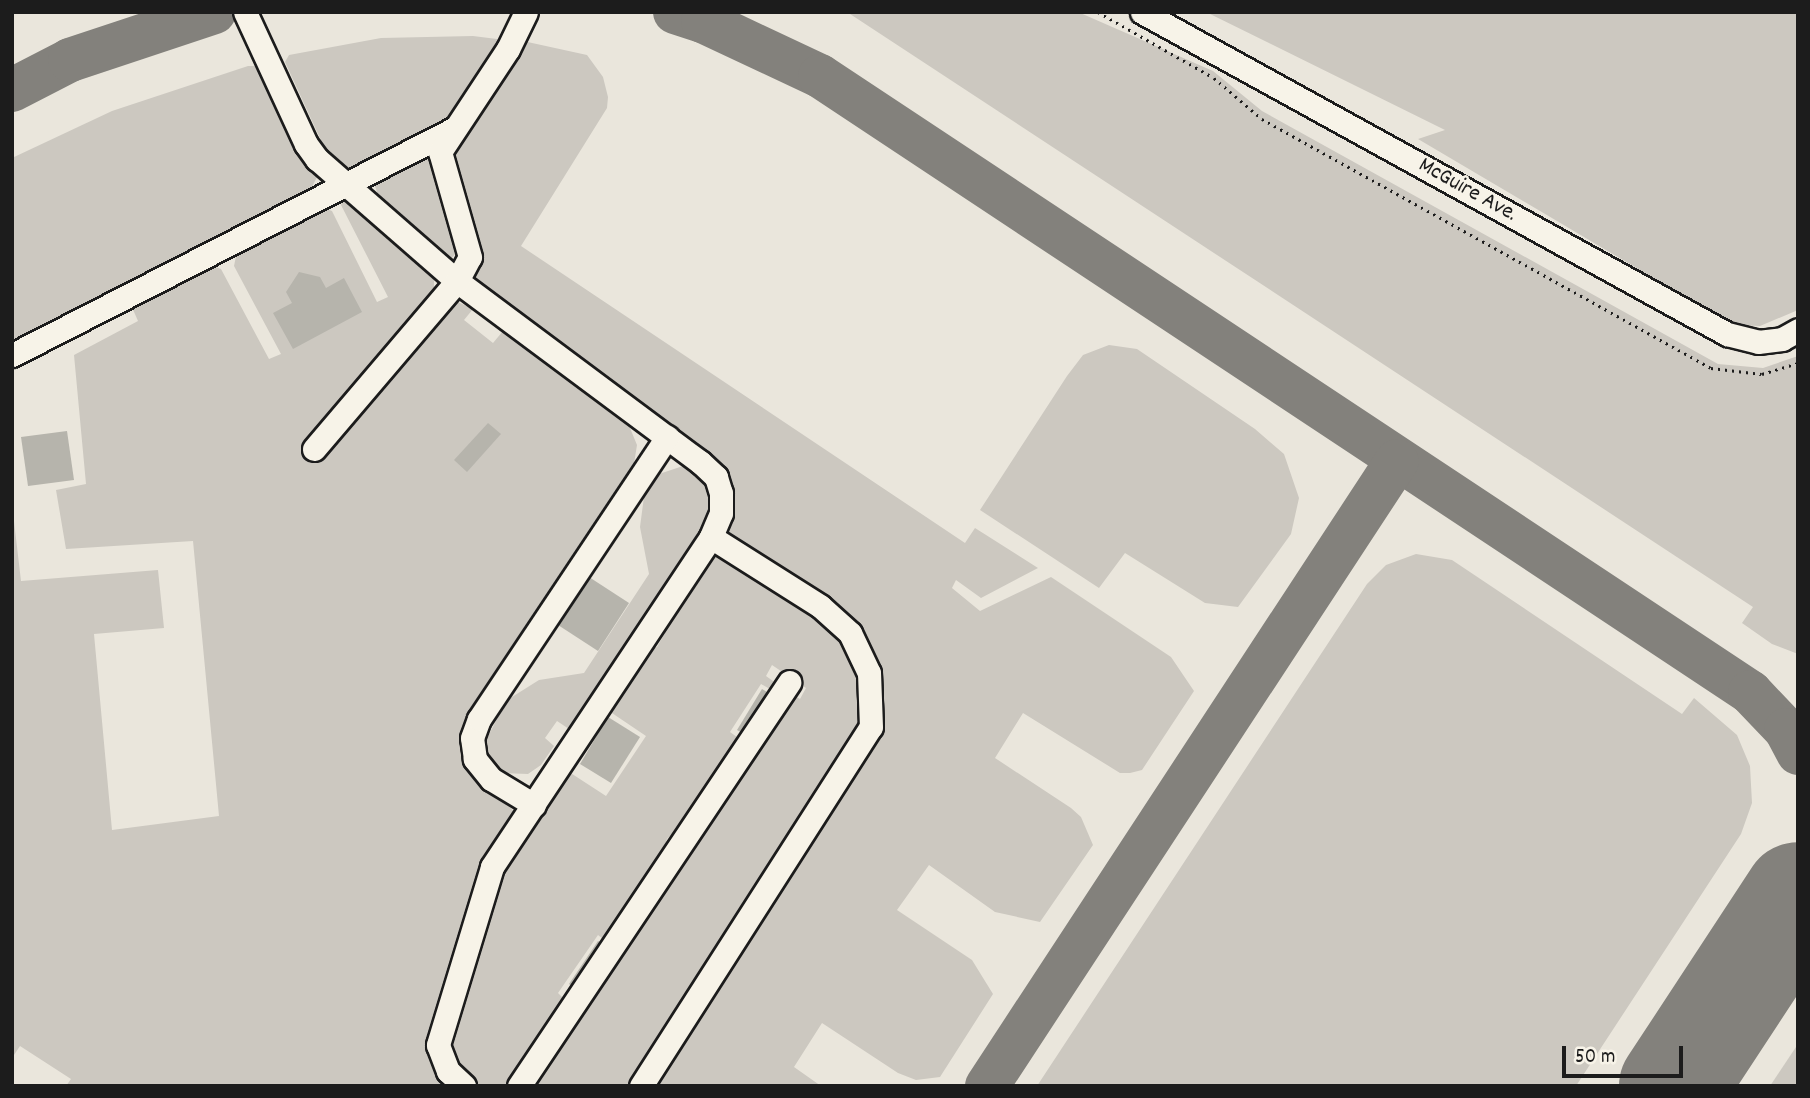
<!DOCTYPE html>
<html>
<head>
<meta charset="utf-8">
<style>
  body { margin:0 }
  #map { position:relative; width:1810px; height:1098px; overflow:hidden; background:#eae6dc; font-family:Dekko,sans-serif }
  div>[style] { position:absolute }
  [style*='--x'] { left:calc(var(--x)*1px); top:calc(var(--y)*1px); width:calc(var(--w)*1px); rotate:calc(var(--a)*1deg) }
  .green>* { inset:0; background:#ccc8c0 }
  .taxiway>* { height:44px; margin:-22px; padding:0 22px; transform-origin:22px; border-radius:22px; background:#83817c }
  .runway>* { height:108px; margin:-54px; padding:0 54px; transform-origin:54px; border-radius:54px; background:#83817c }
  .building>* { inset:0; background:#b6b4ac }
  .path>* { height:2.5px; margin-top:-1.25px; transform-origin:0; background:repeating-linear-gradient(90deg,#1c1c1c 0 2px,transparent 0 7px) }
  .roads { filter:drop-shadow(2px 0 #1c1c1c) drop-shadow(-2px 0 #1c1c1c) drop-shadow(0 2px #1c1c1c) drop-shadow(0 -2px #1c1c1c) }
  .minor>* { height:23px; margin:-11.5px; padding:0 11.5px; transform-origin:11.5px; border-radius:11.5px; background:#f7f3e8 }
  span { translate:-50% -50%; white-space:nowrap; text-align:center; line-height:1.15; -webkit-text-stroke:5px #f7f3e8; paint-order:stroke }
  .street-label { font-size:23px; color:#1c1c1c }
  .frame { position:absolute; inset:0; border:14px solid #1c1c1c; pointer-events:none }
  .scale { position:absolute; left:1562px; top:1046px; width:121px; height:32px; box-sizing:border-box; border:4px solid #1c1c1c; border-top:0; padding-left:9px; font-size:21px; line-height:24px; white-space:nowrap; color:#1c1c1c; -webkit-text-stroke:5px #f7f3e8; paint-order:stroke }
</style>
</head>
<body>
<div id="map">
  <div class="green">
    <div style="clip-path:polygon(847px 12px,1078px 12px,1213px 71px,1262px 111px,1718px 364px,1763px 368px,1798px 356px,1798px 654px,1772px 644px,1742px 623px,1753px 607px)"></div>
    <div style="clip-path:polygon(1206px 12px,1798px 12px,1798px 310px,1760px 326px,1733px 325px,1418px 139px,1445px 130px)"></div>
    <div style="clip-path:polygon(473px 36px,505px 40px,452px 118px,359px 167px,348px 167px,324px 147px,285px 62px,289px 55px,381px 38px)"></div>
    <div style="clip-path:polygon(523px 41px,587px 55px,603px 77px,608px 97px,607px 108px,521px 246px,965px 543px,975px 528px,1038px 568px,981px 598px,956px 580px,952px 588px,980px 611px,1051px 577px,1171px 657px,1194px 691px,1142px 770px,1130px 773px,1120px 773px,1023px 713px,995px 758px,1071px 808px,1081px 817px,1093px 845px,1040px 922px,995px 912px,929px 865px,897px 910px,972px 960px,993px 994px,940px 1077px,916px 1080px,898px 1073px,822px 1023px,794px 1067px,821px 1086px,649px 1086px,869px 751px,882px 701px,870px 649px,735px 542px,729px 533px,733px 495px,722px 467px,481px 287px,474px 277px,449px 157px)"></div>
    <div style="clip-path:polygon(248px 66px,257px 66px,314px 167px,317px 177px,309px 193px,12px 350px,12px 158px,112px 111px)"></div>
    <div style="clip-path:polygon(429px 153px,458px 251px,451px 259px,378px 195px,375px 186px,377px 178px)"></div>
    <div style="clip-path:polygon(343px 195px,434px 276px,434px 291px,473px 309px,464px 320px,493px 343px,503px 331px,630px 428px,637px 445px,633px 470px,468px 723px,469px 769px,517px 814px,434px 1044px,450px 1086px,66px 1086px,71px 1079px,20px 1046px,12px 1058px,12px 504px,21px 581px,158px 570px,164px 628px,94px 634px,112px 830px,219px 816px,193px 541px,66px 549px,56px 490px,86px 484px,74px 355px,138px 321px,131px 305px,205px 263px,221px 269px,269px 359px,281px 354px,234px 266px,238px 247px,317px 205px,332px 211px,377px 302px,388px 297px,341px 205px)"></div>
    <div style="clip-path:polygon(1109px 345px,1137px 349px,1255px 429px,1284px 454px,1299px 498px,1291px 534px,1238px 607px,1205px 603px,1125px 553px,1099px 588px,980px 510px,1067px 376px,1083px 355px)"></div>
    <div style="clip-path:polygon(683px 466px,704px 477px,712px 496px,710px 517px,569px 729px,557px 721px,545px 738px,554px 746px,541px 765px,528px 774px,504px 773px,490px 759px,486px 740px,507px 700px,539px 680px,584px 673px,649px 574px,640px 527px,645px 489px,656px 475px)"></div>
    <div style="clip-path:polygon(717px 552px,831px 623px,857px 663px,863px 728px,634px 1086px,526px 1086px,790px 693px,800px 699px,806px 688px,772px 665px,766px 676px,773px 681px,775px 692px,761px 684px,730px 732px,741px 740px,696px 809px,667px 839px,657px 868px,608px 943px,598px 935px,558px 993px,566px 1001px,514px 1086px,475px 1086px,463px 1077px,447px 1052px,498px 872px,566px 770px,606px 796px,646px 736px,606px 709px,645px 651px,657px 647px,665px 633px,662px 622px,708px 556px)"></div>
    <div style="clip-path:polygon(1416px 554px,1452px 560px,1682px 714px,1694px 698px,1737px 735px,1750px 766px,1752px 803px,1741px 834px,1576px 1086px,1037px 1086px,1367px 584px,1386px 565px)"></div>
    <div style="clip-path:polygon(1798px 1044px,1798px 1086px,1770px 1086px)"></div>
  </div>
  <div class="taxiway">
    <div style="--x:675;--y:12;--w:29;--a:18"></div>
    <div style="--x:703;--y:21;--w:129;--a:25.2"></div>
    <div style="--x:820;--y:76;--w:1116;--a:33.52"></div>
    <div style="--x:1750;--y:692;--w:52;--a:46.5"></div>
    <div style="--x:1786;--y:730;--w:26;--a:62"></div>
    <div style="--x:12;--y:90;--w:65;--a:-27.3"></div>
    <div style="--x:70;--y:60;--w:152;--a:-18.4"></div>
    <div style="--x:1776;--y:929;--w:31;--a:-45"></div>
    <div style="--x:987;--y:1086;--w:747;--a:-56.74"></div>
  </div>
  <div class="runway">
    <div style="--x:1673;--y:1086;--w:227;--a:-56.7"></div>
  </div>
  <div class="building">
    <div style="clip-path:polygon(299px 272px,320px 277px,326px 288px,344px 278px,362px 312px,293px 349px,273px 313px,292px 303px,286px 292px)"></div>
    <div style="clip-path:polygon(488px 423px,501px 434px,467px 472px,454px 460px)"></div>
    <div style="clip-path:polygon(67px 431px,74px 480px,28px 486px,21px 437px)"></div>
    <div style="clip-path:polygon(589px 577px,629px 603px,598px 651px,558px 625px)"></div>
    <div style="clip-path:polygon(762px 689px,772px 695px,747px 736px,737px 730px)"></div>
    <div style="clip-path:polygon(608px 717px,640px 737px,611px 783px,580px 764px)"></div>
    <div style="clip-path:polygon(598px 941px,607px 946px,578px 990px,569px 984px)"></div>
  </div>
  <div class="path">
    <div style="--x:1098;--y:12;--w:133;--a:29.6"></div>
    <div style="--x:1214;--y:78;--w:63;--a:40.5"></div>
    <div style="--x:1262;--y:119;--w:513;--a:29.01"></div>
    <div style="--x:1711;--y:368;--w:51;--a:6.7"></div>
    <div style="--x:1762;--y:374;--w:38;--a:-17"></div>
  </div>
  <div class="roads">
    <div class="minor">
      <div style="--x:245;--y:12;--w:145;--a:65.2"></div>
      <div style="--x:306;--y:144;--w:19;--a:54"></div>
      <div style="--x:317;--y:159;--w:186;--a:41.1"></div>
      <div style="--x:457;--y:281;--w:303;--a:36.7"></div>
      <div style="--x:700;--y:462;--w:22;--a:43"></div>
      <div style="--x:716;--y:477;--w:17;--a:73"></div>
      <div style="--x:721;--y:493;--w:20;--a:90"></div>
      <div style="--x:721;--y:513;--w:26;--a:113"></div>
      <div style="--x:711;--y:537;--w:396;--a:123.6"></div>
      <div style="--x:492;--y:867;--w:186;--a:106.9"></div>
      <div style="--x:438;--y:1045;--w:28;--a:69"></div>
      <div style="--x:448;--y:1071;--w:22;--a:43"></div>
      <div style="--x:1142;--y:12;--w:668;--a:28.83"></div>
      <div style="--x:1727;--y:334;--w:32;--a:14"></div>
      <div style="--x:1758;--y:342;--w:24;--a:-7"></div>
      <div style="--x:1782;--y:339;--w:18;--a:-29"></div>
      <div style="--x:12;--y:355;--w:496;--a:-27.1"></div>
      <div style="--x:314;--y:449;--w:221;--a:-49.6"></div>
      <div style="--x:457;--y:281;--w:27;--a:-62"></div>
      <div style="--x:470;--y:257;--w:109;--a:-105.9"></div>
      <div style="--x:440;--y:152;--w:123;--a:-56.6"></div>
      <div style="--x:508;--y:49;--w:41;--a:-64.1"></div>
      <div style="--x:534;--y:805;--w:50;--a:-148.8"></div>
      <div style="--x:491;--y:779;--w:26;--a:-129"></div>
      <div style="--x:475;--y:759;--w:21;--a:-98"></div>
      <div style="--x:472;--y:738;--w:20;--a:-70"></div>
      <div style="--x:479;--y:719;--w:339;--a:-56.3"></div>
      <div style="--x:519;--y:1086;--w:486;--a:-56.2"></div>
      <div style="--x:641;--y:1086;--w:426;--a:-57.4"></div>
      <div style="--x:871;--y:727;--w:54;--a:-92.1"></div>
      <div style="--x:869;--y:673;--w:44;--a:-115.4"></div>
      <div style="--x:850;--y:633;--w:40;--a:-138"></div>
      <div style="--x:820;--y:606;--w:129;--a:-147.7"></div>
    </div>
  </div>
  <div class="street-label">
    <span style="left:1467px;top:191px;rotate:29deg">McGuire Ave.</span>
  </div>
  <div class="frame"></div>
  <div class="scale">50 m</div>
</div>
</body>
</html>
